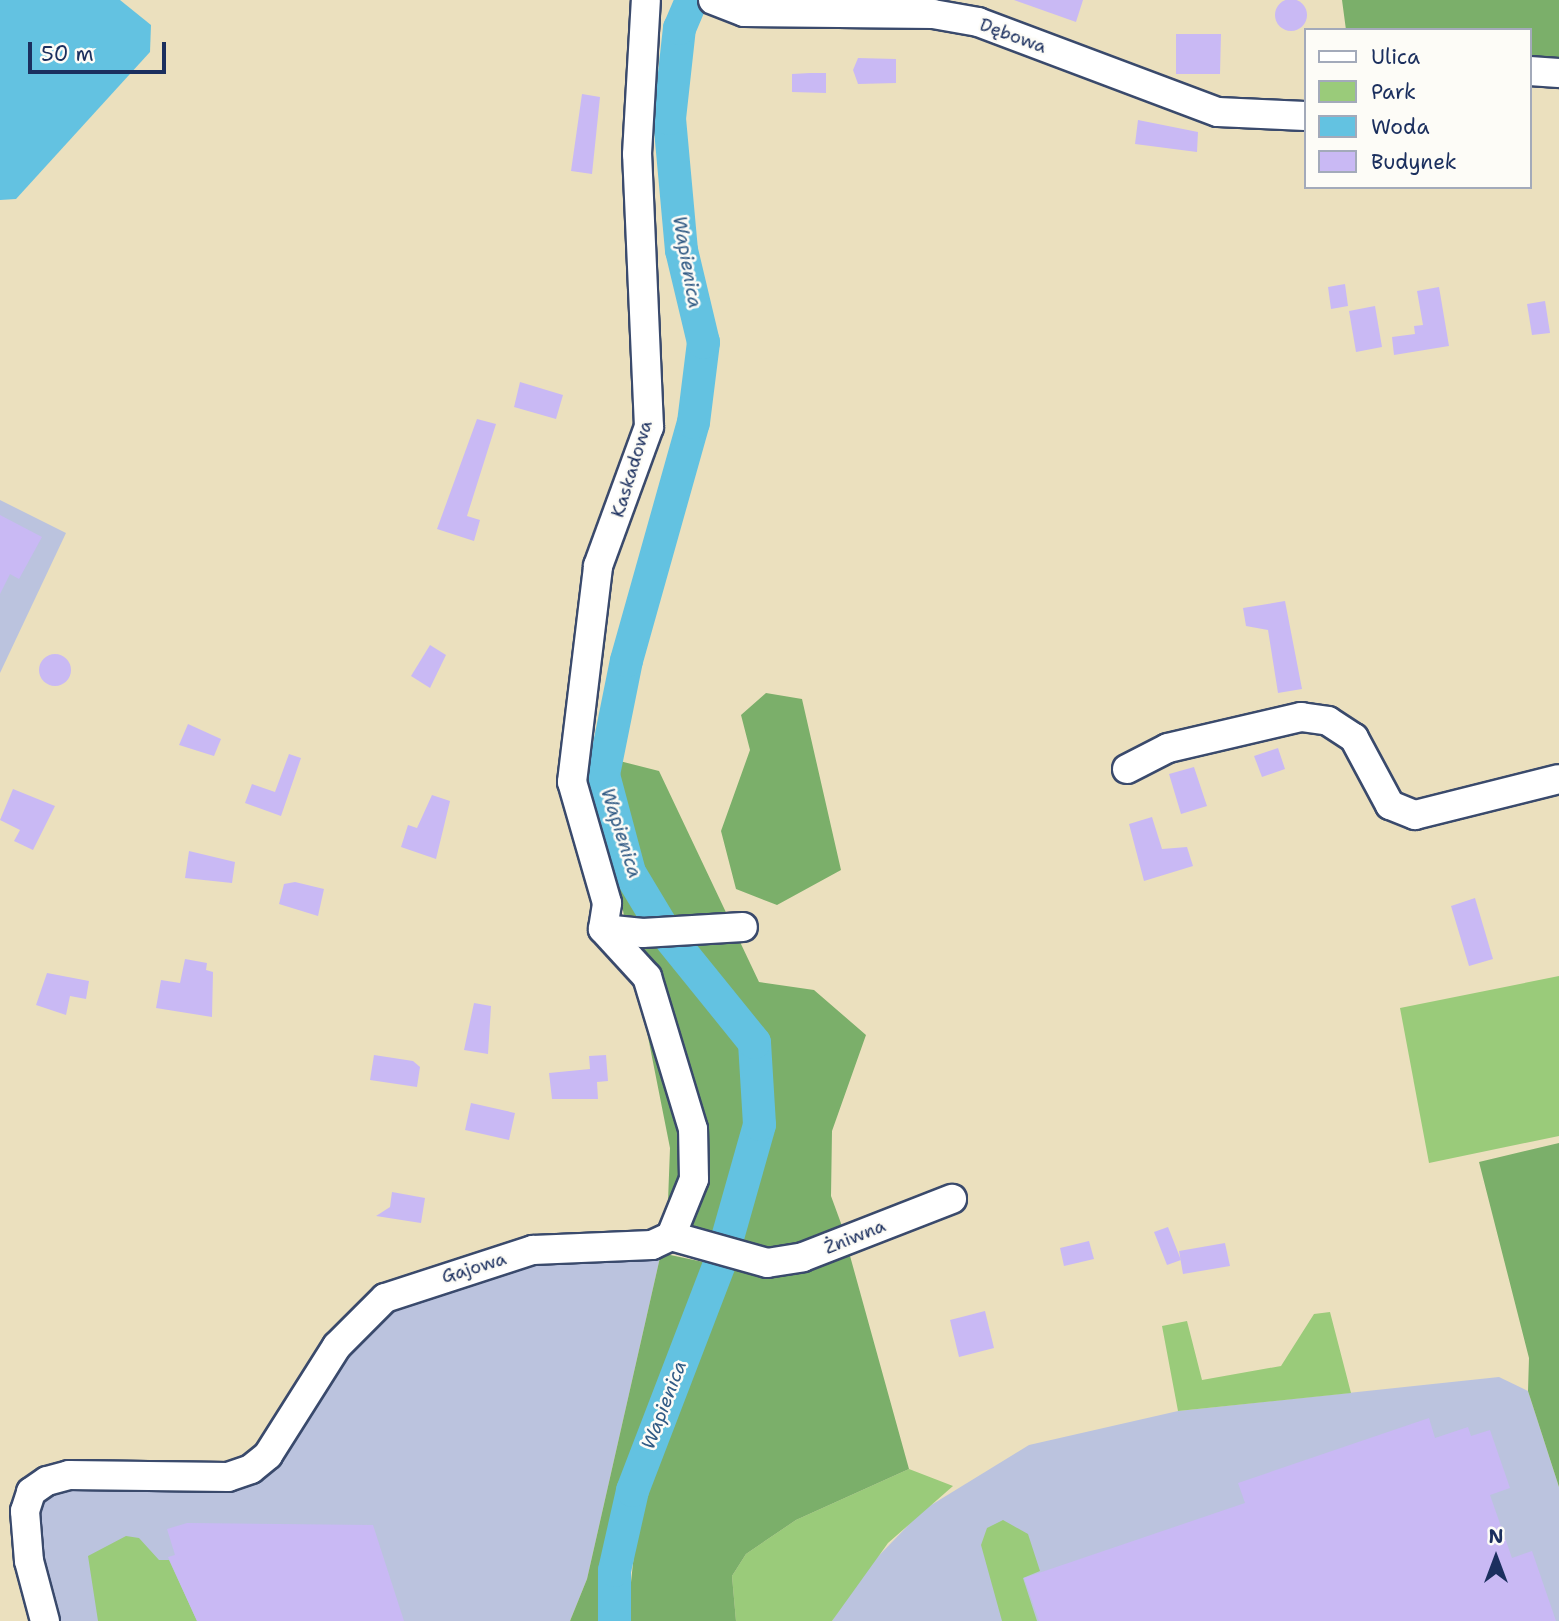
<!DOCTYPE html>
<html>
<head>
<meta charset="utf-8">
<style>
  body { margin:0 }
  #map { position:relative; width:1559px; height:1621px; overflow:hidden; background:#ebe0be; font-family:"Shantell Sans",sans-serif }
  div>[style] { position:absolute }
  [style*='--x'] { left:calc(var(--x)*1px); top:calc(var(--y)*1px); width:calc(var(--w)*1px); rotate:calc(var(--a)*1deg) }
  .industrial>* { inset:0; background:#bbc3de }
  .green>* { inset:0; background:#9acb7a }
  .forest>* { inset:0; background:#7baf6a }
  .water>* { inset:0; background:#63c2e1 }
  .river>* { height:33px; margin:-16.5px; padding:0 16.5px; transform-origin:16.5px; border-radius:16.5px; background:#63c2e1 }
  .building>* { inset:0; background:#c9b9f4 }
  .round { border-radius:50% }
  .roads { filter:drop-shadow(2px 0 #3a4a6c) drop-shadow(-2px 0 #3a4a6c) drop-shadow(0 2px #3a4a6c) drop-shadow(0 -2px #3a4a6c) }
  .minor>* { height:28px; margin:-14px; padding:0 14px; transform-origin:14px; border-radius:14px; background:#fff }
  span { translate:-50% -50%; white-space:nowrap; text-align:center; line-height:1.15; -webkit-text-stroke:5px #fdfcf7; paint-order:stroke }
  .street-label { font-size:18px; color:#1b2f5e }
  .water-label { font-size:19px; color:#315b85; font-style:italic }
  .legend { position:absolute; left:1304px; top:28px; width:228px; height:161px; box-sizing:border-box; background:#fdfcf7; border:2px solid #a3aaba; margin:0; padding:9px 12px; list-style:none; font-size:21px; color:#1b2f5e }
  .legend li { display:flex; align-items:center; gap:14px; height:35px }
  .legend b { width:35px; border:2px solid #a3aaba }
  .north { position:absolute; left:1461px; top:1523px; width:70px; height:70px; -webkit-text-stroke:5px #fdfcf7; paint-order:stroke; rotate:0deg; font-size:19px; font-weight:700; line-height:28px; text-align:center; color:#1b2f5e }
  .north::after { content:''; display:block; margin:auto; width:24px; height:32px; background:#1b2f5e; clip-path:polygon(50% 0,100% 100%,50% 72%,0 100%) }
  .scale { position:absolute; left:28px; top:42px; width:138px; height:32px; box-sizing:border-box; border:4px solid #1b2f5e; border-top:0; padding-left:9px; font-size:21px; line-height:24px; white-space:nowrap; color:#1b2f5e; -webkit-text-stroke:5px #fdfcf7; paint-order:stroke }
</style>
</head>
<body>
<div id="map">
  <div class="industrial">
    <div style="clip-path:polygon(0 500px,66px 533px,0 673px)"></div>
    <div style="clip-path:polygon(661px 1253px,587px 1579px,570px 1621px,54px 1621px,34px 1556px,34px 1506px,49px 1487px,243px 1480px,380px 1310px,512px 1262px)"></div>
    <div style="clip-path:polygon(1499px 1377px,1528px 1391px,1559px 1487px,1559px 1621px,832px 1621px,863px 1572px,923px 1510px,1029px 1445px,1178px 1411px)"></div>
  </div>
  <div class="green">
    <div style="clip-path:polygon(1559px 976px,1559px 1136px,1429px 1163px,1400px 1008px)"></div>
    <div style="clip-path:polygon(1330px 1312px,1351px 1393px,1178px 1411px,1162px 1326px,1187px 1321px,1202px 1380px,1281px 1366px,1314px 1314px)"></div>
    <div style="clip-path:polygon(909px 1469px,953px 1486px,888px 1543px,832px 1621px,736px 1621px,732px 1576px,746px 1554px,796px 1520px)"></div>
    <div style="clip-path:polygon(1003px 1520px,1028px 1534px,1040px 1571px,1023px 1578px,1037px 1621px,1002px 1621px,981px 1545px,987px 1528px)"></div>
    <div style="clip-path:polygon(126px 1536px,139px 1538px,159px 1560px,169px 1560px,197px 1621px,98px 1621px,88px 1556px)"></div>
  </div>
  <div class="forest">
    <div style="clip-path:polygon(1342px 0,1559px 0,1559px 67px,1529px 65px,1529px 30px,1346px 30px)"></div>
    <div style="clip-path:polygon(766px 693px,802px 699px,841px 870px,777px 905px,736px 889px,721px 831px,750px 750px,741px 715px)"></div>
    <div style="clip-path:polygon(592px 754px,659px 771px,759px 982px,814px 990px,866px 1035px,832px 1131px,831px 1196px,846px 1237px,767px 1259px,667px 1228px,670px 1148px)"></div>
    <div style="clip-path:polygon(1559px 1143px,1559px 1487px,1528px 1391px,1529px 1358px,1479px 1162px)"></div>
    <div style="clip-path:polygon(847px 1245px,909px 1469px,796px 1520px,746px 1554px,732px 1576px,736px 1621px,627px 1621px,639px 1505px,735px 1262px)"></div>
    <div style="clip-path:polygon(661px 1253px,708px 1263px,622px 1480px,602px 1563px,600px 1621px,570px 1621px,587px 1579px)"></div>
  </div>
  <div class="water">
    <div style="clip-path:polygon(0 0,120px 0,151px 25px,150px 52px,16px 199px,0 200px)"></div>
  </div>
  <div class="river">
    <div style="--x:614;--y:1621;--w:51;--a:-90"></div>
    <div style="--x:614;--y:1570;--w:82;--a:-77.3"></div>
    <div style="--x:632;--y:1490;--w:252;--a:-69"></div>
    <div style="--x:722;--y:1255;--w:136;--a:-74.2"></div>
    <div style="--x:759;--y:1124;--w:82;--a:-93.5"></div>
    <div style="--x:754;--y:1042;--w:141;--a:-129"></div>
    <div style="--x:665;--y:932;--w:70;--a:-121"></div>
    <div style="--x:629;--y:872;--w:101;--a:-104.9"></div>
    <div style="--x:603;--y:774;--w:116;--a:-78.6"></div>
    <div style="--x:626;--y:660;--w:247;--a:-74.3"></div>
    <div style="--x:693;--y:422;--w:81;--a:-82.9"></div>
    <div style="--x:703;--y:342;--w:95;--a:-103.4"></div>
    <div style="--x:681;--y:250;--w:133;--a:-95.2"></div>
    <div style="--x:669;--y:118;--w:91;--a:-83.7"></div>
    <div style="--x:679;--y:28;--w:30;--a:-67"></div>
  </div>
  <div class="building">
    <div class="round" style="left:1275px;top:-1px;width:32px;height:32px"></div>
    <div style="clip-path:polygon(1014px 0,1083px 0,1076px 22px)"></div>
    <div style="clip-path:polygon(1176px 34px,1221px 34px,1220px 74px,1176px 74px)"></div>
    <div style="clip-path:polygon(858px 58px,896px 59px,896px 83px,858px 84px,853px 70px)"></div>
    <div style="clip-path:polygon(810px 73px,826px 73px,826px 93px,792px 92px,792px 74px)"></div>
    <div style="clip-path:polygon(582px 94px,600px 97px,592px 174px,571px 171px)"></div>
    <div style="clip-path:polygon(1138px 120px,1198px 132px,1197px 152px,1135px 144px)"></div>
    <div style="clip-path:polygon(1345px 284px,1348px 306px,1331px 309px,1328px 287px)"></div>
    <div style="clip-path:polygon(1439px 287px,1449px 346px,1394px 355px,1392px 337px,1415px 334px,1414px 326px,1423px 325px,1417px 291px)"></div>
    <div style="clip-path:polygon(1545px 301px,1550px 333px,1532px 335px,1527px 304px)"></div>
    <div style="clip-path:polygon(1375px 306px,1382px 347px,1356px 352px,1349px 311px)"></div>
    <div style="clip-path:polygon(520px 382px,563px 395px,556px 419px,514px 407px)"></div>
    <div style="clip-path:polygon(477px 419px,496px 424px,467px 516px,480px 520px,474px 541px,437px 529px)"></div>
    <div style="clip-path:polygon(0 515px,42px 537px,19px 579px,10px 574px,0 594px)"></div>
    <div style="clip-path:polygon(1285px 601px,1302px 689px,1278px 693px,1268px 630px,1246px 626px,1243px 608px)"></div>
    <div style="clip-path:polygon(430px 645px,446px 655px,430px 688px,411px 676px)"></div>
    <div class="round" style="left:39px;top:654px;width:32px;height:32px"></div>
    <div style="clip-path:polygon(188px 724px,221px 739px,214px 756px,179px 745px)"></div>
    <div style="clip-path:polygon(1278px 748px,1285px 769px,1262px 777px,1254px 756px)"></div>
    <div style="clip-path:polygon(289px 754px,301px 758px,281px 816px,245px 803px,252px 784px,275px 792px)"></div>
    <div style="clip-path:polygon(1194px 767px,1207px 806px,1181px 814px,1169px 774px)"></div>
    <div style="clip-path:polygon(13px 789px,55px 806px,33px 850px,14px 841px,20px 830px,0 820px)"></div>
    <div style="clip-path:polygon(432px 795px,450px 801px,436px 859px,401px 847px,408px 825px,417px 828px)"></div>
    <div style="clip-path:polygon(1152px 817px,1162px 849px,1187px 847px,1193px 866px,1144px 881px,1129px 824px)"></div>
    <div style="clip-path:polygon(189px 851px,235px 862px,232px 883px,185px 878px)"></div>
    <div style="clip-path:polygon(295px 882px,324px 889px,318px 916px,279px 904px,284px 884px)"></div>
    <div style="clip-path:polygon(1475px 898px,1493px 959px,1469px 966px,1451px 906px)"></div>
    <div style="clip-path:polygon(185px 959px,207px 963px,206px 970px,213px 972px,212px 1017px,156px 1008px,161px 980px,180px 983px)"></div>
    <div style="clip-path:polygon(47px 973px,89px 981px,86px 999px,70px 996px,66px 1015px,36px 1005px)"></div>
    <div style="clip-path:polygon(474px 1003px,491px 1006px,488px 1054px,464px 1050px)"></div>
    <div style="clip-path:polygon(374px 1055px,413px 1061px,420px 1067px,417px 1087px,370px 1080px)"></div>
    <div style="clip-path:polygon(606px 1055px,608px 1081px,597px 1082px,598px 1099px,552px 1099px,549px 1073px,590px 1069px,589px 1056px)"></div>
    <div style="clip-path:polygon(471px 1103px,515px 1113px,509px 1140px,465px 1130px)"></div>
    <div style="clip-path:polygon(392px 1192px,425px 1198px,421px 1223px,376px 1216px,390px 1207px)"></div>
    <div style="clip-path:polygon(1168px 1227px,1181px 1260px,1167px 1265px,1154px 1232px)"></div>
    <div style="clip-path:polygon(1089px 1241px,1094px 1259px,1064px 1266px,1060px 1248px)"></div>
    <div style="clip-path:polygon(1225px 1243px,1230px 1266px,1183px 1274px,1179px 1251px)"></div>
    <div style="clip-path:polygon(985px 1311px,994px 1348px,959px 1357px,950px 1320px)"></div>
    <div style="clip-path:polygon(1429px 1418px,1435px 1438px,1468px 1427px,1471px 1436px,1490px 1430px,1510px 1488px,1490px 1495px,1512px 1558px,1532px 1551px,1556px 1621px,1039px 1621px,1024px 1578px,1245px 1503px,1238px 1483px)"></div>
    <div style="clip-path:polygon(187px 1523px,373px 1525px,404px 1621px,197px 1621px,168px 1557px,175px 1555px,167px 1529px)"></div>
  </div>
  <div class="roads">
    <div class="minor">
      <div style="--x:713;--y:0;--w:33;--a:21"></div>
      <div style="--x:744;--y:12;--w:189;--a:0.6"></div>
      <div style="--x:933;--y:14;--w:46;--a:10.1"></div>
      <div style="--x:978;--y:22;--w:256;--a:20.6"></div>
      <div style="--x:1218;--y:112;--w:87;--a:2.6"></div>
      <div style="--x:1529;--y:71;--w:30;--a:4"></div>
      <div style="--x:1127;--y:769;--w:46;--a:-27.1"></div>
      <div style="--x:1168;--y:748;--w:137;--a:-13.1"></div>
      <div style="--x:1301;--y:717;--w:27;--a:8"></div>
      <div style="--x:1328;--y:721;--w:31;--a:33"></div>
      <div style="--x:1354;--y:738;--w:76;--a:61.8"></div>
      <div style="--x:1390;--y:805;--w:27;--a:22"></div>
      <div style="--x:1415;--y:815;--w:148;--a:-14"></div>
      <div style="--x:603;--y:929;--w:26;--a:-81"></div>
      <div style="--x:607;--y:903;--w:126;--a:-106.1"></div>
      <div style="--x:572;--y:782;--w:218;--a:-83.1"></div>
      <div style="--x:598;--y:566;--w:148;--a:-69.9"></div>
      <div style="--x:649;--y:427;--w:273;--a:-92.5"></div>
      <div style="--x:637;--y:154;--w:154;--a:-86.7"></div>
      <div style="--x:603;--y:929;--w:40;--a:5.7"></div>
      <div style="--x:643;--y:933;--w:100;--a:-3.4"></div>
      <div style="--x:671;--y:1236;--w:100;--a:15.7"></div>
      <div style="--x:767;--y:1263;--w:36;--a:-9"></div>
      <div style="--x:803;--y:1257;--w:160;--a:-21.3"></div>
      <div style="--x:45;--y:1621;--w:62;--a:-104.9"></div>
      <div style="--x:29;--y:1561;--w:50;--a:-94.6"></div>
      <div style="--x:25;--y:1511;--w:20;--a:-72"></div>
      <div style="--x:31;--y:1492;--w:19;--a:-35"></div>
      <div style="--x:47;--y:1481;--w:23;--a:-15"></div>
      <div style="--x:69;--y:1475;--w:159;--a:0.7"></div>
      <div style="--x:228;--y:1477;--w:24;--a:-19"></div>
      <div style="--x:251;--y:1469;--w:22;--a:-39"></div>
      <div style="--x:268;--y:1455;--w:129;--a:-57.7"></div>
      <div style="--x:337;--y:1346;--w:68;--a:-45"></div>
      <div style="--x:385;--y:1298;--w:156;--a:-18"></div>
      <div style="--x:533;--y:1250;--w:119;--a:-2.4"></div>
      <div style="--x:652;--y:1245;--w:21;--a:-25"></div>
      <div style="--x:671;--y:1236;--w:61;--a:-68"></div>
      <div style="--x:694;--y:1179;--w:50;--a:-91.1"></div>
      <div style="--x:693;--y:1129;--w:159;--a:-106.8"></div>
      <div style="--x:647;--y:977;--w:65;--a:-132.5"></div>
    </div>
  </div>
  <div class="street-label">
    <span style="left:1013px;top:36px;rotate:20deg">Dębowa</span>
    <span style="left:632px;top:469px;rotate:-73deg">Kaskadowa</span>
    <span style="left:855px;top:1237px;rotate:-22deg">Żniwna</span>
    <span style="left:474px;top:1268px;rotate:-17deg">Gajowa</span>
  </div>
  <div class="water-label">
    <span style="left:687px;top:262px;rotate:80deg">Wapienica</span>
    <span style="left:621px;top:833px;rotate:72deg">Wapienica</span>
    <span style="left:664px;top:1405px;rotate:-69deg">Wapienica</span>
  </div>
  <ul class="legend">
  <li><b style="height:9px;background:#fff"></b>Ulica</li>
  <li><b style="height:19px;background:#9acb7a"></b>Park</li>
  <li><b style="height:19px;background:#63c2e1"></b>Woda</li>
  <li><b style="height:19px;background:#c9b9f4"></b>Budynek</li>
  </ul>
  <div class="north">N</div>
  <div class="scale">50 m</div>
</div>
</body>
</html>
